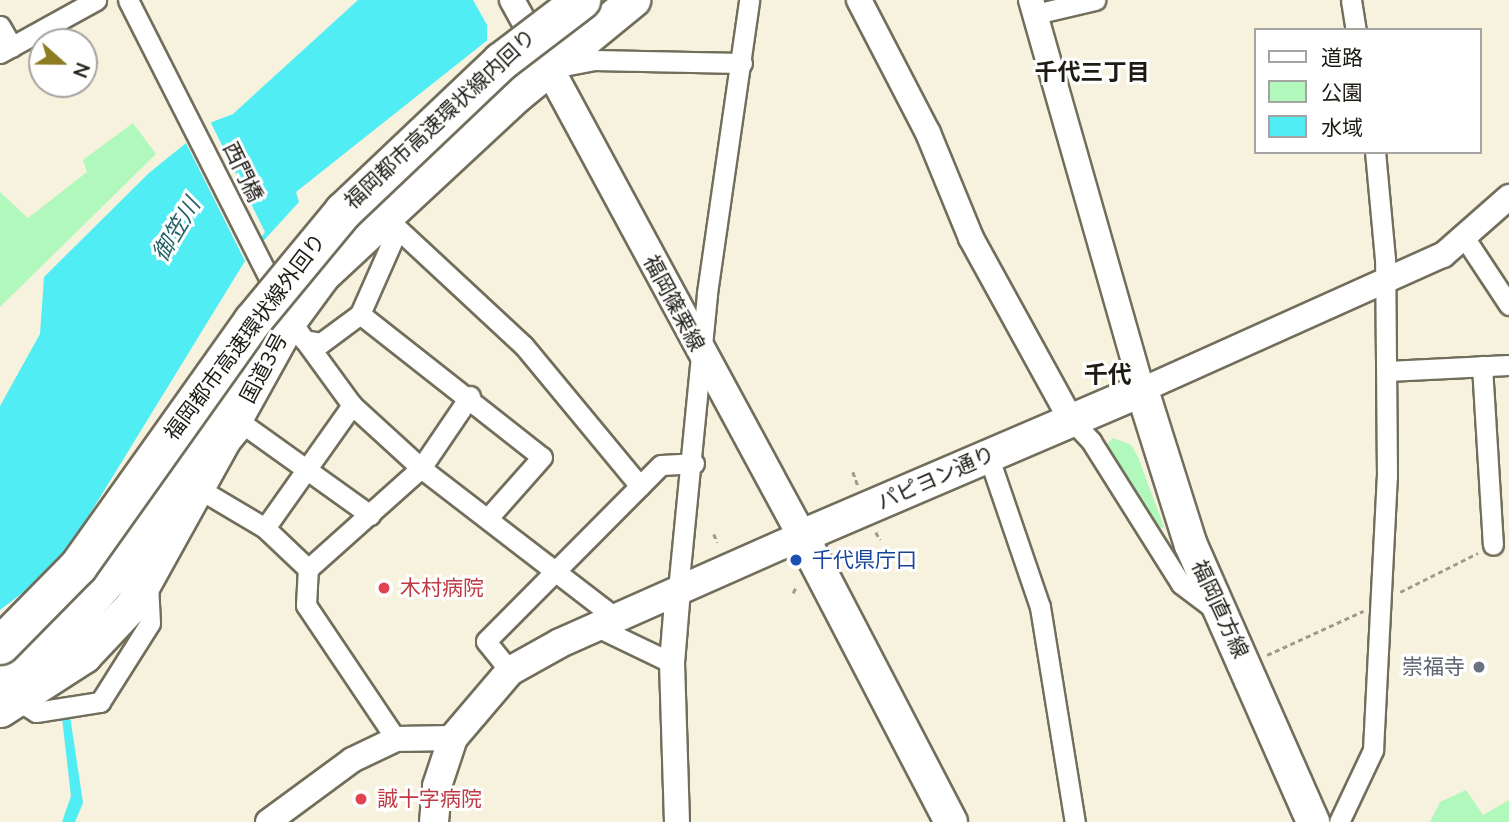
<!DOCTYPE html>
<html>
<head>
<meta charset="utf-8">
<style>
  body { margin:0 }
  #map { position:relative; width:1509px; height:822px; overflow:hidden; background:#f6f2dd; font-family:"Nunito Sans","Noto Sans JP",sans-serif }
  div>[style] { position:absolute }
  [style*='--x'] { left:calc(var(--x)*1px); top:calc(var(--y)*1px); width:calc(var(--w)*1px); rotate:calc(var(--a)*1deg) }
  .green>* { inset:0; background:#b1f8bc }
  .water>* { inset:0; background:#51edf5 }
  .pier>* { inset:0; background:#f6f2dd }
  .path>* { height:2.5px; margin-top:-1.25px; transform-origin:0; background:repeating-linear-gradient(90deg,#9d9a8b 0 5px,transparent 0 8.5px) }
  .roads { filter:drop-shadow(2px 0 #726e5c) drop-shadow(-2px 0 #726e5c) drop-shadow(0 2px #726e5c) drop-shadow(0 -2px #726e5c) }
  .minor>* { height:19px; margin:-9.5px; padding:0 9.5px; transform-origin:9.5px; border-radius:9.5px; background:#fff }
  .tertiary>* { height:24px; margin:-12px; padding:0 12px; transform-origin:12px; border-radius:12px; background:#fff }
  .secondary>* { height:28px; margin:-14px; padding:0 14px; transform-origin:14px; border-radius:14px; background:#fff }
  .primary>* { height:32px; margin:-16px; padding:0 16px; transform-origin:16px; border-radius:16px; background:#fff }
  .trunk>* { height:33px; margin:-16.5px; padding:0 16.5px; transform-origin:16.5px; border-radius:16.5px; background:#fff }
  .motorway>* { height:37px; margin:-18.5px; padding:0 18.5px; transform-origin:18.5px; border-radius:18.5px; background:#fff }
  .bridges { filter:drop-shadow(2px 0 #726e5c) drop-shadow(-2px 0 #726e5c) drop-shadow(0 2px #726e5c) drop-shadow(0 -2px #726e5c) }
  .motorway-bridge>* { height:37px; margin:-18.5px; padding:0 18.5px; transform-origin:18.5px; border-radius:18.5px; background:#fff }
  .dots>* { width:19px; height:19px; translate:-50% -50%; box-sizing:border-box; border:4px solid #fff; border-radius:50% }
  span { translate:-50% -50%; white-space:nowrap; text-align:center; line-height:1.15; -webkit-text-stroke:6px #fff; paint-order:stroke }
  .street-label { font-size:21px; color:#1d1b14 }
  .transit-label { font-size:21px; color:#164399 }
  .left { translate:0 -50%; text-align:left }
  .health-label { font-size:21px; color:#be3a42 }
  .worship-label { font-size:21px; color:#5b616d }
  .right { translate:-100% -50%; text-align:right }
  .neighbourhood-label { font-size:23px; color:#1d1b14; font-weight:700 }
  .water-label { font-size:23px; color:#236265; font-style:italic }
  .quarter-label { font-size:24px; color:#1d1b14; font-weight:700 }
  .legend { position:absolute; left:1254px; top:28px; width:228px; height:126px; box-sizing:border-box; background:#fff; border:2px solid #a5a4a1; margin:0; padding:9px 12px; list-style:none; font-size:21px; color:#1d1b14 }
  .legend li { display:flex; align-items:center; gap:14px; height:35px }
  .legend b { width:35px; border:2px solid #a5a4a1 }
  .north { position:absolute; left:28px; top:28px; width:70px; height:70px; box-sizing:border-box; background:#fff; border:2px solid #a5a4a1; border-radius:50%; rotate:111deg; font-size:19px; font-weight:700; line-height:28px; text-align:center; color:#1d1b14 }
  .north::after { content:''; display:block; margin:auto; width:24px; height:32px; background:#8c7d23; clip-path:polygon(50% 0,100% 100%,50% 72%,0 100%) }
</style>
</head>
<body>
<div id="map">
  <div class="green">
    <div style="clip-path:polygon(133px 123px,156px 154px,0 307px,0 192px,28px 218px,87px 172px,83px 160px)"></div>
    <div style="clip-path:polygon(1113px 438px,1131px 445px,1138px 457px,1164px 527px,1155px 529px,1104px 448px)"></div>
    <div style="clip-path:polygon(1466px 790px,1483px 815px,1509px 800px,1509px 822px,1430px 822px,1440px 802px)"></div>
  </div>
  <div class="water">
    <div style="clip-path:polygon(358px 0,538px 0,296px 192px,299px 202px,245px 261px,75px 538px,46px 575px,0 610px,0 406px,40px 334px,44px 277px,149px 173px,212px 122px,233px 114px)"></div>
    <div style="clip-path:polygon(70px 716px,83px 803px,75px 822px,62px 822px,71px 796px,62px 718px)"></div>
  </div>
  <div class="pier">
    <div style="clip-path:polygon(473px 0,538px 0,487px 42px,487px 25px)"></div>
    <div style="clip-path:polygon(209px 119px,265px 232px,245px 261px,184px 139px)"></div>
  </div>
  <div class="path">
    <div style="--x:853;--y:472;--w:15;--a:70"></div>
    <div style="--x:876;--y:532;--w:9;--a:63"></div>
    <div style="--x:714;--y:534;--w:9;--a:69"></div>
    <div style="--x:1400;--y:592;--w:87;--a:-26.6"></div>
    <div style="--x:793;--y:593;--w:7;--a:-63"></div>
    <div style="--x:1267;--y:655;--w:106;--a:-24.6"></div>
  </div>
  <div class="roads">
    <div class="minor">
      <div style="--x:128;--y:0;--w:359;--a:63.1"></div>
      <div style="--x:290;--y:320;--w:105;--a:53.9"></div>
      <div style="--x:352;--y:405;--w:93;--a:42.4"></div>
      <div style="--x:421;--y:468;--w:246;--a:37.6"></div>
      <div style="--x:1351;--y:0;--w:30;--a:81"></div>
      <div style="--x:1035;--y:14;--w:62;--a:-13.1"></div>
      <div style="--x:0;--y:26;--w:24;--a:60"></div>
      <div style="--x:0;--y:53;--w:110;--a:-28.9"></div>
      <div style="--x:558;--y:67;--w:36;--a:-11"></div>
      <div style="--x:593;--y:60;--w:149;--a:1.2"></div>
      <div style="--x:385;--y:216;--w:17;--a:45"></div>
      <div style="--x:397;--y:228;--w:7;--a:106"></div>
      <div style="--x:395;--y:235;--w:86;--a:113.9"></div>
      <div style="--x:360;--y:314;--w:231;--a:38.2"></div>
      <div style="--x:542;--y:457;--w:81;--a:131.5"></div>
      <div style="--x:397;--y:228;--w:173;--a:42.9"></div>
      <div style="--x:524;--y:346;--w:182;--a:50.4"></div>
      <div style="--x:1466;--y:240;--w:78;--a:56.5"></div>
      <div style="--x:304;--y:340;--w:17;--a:10"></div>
      <div style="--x:321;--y:343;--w:49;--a:-36.6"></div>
      <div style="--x:1482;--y:366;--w:179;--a:86.5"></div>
      <div style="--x:1387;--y:371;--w:122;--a:-2.8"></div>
      <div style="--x:236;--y:419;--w:165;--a:35.6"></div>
      <div style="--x:1071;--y:420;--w:29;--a:46"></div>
      <div style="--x:1091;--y:441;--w:169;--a:57.8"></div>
      <div style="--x:1181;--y:584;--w:39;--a:37"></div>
      <div style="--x:988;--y:455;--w:161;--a:71.1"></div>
      <div style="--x:1040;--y:607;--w:218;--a:80.8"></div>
      <div style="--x:201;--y:490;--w:74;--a:30.7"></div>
      <div style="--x:265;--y:528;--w:59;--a:43.6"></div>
      <div style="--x:265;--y:528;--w:151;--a:-54.7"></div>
      <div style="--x:678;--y:590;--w:298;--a:-84.4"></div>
      <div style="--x:707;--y:293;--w:296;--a:-81.8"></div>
      <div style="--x:597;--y:627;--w:83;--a:25.6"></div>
      <div style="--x:510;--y:671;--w:38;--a:-129"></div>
      <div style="--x:486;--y:641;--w:248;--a:-45.2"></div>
      <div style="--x:661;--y:465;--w:33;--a:-3"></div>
      <div style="--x:17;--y:700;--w:22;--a:32"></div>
      <div style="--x:36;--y:712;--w:65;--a:-8.9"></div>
      <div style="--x:100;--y:702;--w:93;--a:-57.7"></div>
      <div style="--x:150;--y:623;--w:40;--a:-92.9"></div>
      <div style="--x:396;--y:739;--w:161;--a:-123.9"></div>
      <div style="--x:306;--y:605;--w:36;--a:-87"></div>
      <div style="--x:308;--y:569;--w:152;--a:-41.8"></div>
      <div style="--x:421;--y:468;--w:87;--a:-55.8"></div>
      <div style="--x:1339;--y:822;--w:80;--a:-64.7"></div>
      <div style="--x:1373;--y:750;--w:274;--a:-87.1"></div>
      <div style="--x:1387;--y:476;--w:217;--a:-90.5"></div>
      <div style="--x:1385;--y:259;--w:107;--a:-95.3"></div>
    </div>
    <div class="tertiary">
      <div style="--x:512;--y:0;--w:56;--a:61.1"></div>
      <div style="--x:859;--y:0;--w:150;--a:62.6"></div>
      <div style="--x:928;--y:133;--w:113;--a:67.7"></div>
      <div style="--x:971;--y:238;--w:208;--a:61.2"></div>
      <div style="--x:1031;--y:0;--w:405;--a:74.1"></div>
      <div style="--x:1142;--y:390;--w:330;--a:-24.2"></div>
      <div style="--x:1443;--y:255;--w:88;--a:-41.3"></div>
      <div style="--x:268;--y:822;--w:104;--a:-36.4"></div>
      <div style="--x:352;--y:760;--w:49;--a:-25.5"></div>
      <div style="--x:396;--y:739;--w:57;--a:-1"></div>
      <div style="--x:677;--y:822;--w:159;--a:-91.8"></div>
      <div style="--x:672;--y:663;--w:73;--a:-85.3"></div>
    </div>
    <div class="secondary">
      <div style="--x:434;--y:822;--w:36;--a:-85"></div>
      <div style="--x:437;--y:786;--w:51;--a:-71.6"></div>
      <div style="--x:453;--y:738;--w:88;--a:-49.6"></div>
      <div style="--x:510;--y:671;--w:57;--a:-29.2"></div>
      <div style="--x:560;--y:643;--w:265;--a:-23.9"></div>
      <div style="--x:802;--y:536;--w:532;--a:-118.4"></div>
    </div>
    <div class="primary">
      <div style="--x:951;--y:822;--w:322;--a:-117.5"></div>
      <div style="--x:802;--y:536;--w:370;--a:-23.2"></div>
      <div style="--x:1142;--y:390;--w:163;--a:72.5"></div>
      <div style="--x:1191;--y:545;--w:303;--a:66.2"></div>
    </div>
    <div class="trunk">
      <div style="--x:0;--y:710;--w:100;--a:-32.7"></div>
      <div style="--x:84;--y:656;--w:70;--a:-46.7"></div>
      <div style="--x:132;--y:605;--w:326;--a:-61"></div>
      <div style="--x:290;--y:320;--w:56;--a:-53.7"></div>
      <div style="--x:323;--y:275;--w:266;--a:-42.9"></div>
      <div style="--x:518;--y:94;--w:149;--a:-39.3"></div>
    </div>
    <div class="motorway">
      <div style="--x:195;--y:471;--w:58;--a:-50.6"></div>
      <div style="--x:0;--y:683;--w:72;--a:-38.8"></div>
      <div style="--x:56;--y:638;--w:103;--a:-48.9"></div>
      <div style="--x:124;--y:560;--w:89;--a:-57.4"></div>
      <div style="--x:172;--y:485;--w:119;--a:-63.6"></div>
    </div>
  </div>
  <div class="bridges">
    <div class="motorway-bridge">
      <div style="--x:0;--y:645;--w:111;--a:-45.4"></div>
      <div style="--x:78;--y:566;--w:301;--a:-54.6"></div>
      <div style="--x:252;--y:321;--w:143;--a:-50.4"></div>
      <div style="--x:343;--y:211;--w:218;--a:-43.5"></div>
      <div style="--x:501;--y:61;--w:101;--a:-37.3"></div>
    </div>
  </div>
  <div class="dots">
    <div style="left:796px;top:560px;background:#1a4fb4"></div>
    <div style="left:384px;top:588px;background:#e0444e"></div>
    <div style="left:1479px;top:667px;background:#6b7280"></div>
    <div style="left:361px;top:799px;background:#e0444e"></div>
  </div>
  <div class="street-label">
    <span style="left:440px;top:119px;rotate:-43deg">福岡都市高速環状線内回り</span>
    <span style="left:243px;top:172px;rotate:64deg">西門橋</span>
    <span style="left:674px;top:303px;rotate:62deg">福岡篠栗線</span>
    <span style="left:245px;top:337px;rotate:-53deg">福岡都市高速環状線外回り</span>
    <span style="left:264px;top:368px;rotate:-62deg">国道3号</span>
    <span style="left:936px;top:478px;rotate:-24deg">パピヨン通り</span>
    <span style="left:1220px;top:609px;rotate:65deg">福岡直方線</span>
  </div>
  <div class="transit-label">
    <span class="left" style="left:812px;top:560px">千代県庁口</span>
  </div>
  <div class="health-label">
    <span class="left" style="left:400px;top:588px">木村病院</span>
    <span class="left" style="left:377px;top:799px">誠十字病院</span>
  </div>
  <div class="worship-label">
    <span class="right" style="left:1465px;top:667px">崇福寺</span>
  </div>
  <div class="neighbourhood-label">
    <span style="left:1092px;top:73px">千代三丁目</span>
  </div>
  <div class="water-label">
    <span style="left:177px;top:230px;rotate:-59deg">御笠川</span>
  </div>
  <div class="quarter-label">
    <span style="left:1108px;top:376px">千代</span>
  </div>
  <ul class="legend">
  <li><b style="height:9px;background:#fff"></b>道路</li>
  <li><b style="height:19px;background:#b1f8bc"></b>公園</li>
  <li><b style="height:19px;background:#51edf5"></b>水域</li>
  </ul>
  <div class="north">N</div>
</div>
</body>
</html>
